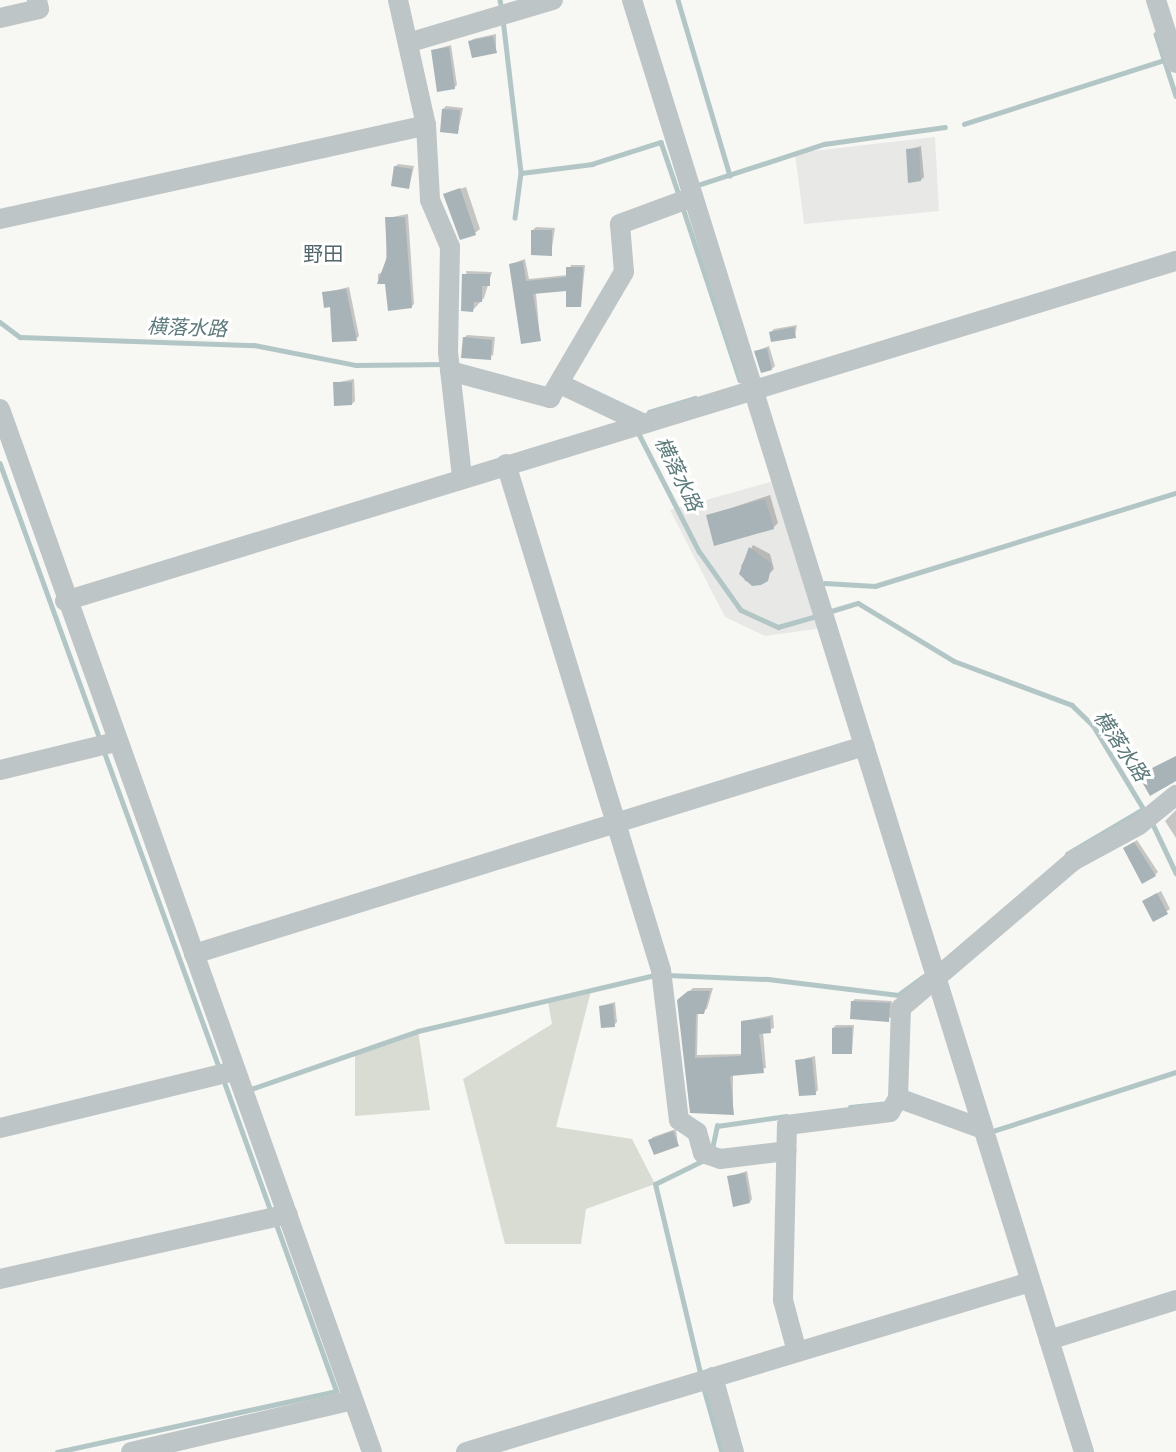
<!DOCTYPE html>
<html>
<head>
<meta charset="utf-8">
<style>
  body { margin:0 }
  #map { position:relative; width:1176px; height:1452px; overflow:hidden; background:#f7f7f4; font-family:Raleway,"Noto Sans JP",sans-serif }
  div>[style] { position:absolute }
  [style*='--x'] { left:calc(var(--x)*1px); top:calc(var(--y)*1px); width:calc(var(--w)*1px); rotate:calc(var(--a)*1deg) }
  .built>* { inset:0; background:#e8e8e7 }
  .green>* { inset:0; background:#d8dcd3 }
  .shadow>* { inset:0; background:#0003 }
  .stream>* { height:4.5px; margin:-2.25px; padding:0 2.25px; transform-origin:2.25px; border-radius:2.25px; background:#b3c6c6 }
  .building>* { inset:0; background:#a7b3b6 }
  .minor>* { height:20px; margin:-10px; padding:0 10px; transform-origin:10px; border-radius:10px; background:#bec5c7 }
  span { translate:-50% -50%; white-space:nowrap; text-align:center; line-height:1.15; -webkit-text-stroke:6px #fff; paint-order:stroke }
  .neighbourhood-label { font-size:20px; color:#53666b }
  .water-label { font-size:20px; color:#5c797b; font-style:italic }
</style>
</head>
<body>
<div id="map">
  <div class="built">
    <div style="clip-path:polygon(935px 137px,939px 211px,804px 224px,795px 153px)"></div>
    <div style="clip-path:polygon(777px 480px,823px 628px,765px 636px,725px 617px,670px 510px)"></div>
  </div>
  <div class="green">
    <div style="clip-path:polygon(591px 991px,556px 1127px,632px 1139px,655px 1184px,586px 1209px,581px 1244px,505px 1244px,463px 1079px,552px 1024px,548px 1002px)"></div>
    <div style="clip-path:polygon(418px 1031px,430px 1110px,355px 1116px,355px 1052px)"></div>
  </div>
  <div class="shadow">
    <div style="clip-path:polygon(496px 34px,496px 52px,470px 42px,473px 39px)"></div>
    <div style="clip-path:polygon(451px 45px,457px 85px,454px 88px,433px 50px)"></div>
    <div style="clip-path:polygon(446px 106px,463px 108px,458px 132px,443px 109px)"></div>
    <div style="clip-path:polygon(921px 146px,924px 177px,921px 180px,907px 150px)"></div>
    <div style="clip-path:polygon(398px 164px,414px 166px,409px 188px,395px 167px)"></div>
    <div style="clip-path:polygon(466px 187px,480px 229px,475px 233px,445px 194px)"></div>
    <div style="clip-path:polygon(408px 214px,414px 304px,411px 307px,386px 283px,378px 283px,378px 274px,386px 271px,387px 218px)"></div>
    <div style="clip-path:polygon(536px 227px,555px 228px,551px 254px,533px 230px)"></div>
    <div style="clip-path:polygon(525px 259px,529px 279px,568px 275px,571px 265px,585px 265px,581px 306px,567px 290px,536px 293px,540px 339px,511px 264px)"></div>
    <div style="clip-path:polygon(466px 271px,492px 272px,484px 298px,473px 310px)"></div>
    <div style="clip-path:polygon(349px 287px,359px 336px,356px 339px,324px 293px)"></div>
    <div style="clip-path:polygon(797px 325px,795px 336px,771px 332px,774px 329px)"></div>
    <div style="clip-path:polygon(467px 335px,495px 337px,493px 356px,464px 338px)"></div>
    <div style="clip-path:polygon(769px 346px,775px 366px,772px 369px,756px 351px)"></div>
    <div style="clip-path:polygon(354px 379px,355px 401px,352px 404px,334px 383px)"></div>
    <div style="clip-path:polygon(770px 495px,778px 523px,773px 528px,707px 516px)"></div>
    <div style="clip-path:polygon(753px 545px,770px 554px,774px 569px,760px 584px,745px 581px,741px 566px)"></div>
    <div style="clip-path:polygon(1176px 810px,1176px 838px,1165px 821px)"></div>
    <div style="clip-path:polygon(1137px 840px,1158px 872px,1155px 875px,1125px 848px)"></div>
    <div style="clip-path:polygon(1161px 891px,1170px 909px,1154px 920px,1144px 901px)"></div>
    <div style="clip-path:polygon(693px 988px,713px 988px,707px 1009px,698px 1013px,697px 1055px,742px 1054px,743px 1021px,773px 1015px,774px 1028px,763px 1032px,766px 1068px,733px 1075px,733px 1113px,692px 1112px,682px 997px)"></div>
    <div style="clip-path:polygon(855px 999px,892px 1001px,891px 1018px,852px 1002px)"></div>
    <div style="clip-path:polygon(615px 1002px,617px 1022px,614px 1025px,601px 1006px)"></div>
    <div style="clip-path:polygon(836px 1025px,854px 1025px,852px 1052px,833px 1028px)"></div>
    <div style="clip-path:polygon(815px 1056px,818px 1090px,815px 1093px,796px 1061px)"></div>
    <div style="clip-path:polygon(676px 1129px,678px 1145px,650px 1140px,653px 1137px)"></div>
    <div style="clip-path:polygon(747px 1171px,752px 1199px,750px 1202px,729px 1177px)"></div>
  </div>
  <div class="stream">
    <div style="--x:500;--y:0;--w:10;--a:79"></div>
    <div style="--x:678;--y:0;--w:183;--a:73.5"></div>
    <div style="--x:503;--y:19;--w:155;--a:83.3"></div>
    <div style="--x:521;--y:173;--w:45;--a:97.6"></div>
    <div style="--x:1156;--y:34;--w:65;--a:72.1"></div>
    <div style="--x:964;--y:124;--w:210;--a:-17.7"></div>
    <div style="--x:521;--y:173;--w:72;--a:-7.2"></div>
    <div style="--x:592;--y:164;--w:72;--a:-17.7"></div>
    <div style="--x:661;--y:142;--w:53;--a:71.2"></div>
    <div style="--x:698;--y:185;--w:133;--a:-18"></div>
    <div style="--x:824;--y:144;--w:122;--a:-8"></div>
    <div style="--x:684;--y:211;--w:178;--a:71.7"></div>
    <div style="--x:0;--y:322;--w:25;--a:37"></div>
    <div style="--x:20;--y:337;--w:234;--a:2"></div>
    <div style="--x:254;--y:345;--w:104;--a:11.1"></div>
    <div style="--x:356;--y:365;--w:90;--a:-0.6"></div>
    <div style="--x:649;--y:412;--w:48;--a:-16.9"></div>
    <div style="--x:638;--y:432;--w:134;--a:62.9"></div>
    <div style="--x:699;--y:551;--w:72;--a:54.6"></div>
    <div style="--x:741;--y:610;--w:41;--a:24.7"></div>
    <div style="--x:778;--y:627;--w:41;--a:-15.8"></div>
    <div style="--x:0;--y:463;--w:294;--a:70.1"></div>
    <div style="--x:825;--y:583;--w:50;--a:3.4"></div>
    <div style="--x:875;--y:586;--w:315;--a:-17.2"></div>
    <div style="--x:828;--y:612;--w:31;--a:-17"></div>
    <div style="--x:858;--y:603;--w:112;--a:31.1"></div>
    <div style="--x:954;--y:661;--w:126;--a:20.4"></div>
    <div style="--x:1072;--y:705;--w:29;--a:44"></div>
    <div style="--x:1093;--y:725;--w:103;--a:58.9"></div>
    <div style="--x:104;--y:751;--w:339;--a:70"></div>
    <div style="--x:1151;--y:820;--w:59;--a:64.7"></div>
    <div style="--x:1067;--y:854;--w:88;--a:-30.6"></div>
    <div style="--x:667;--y:975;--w:101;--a:2.3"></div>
    <div style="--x:768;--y:979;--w:131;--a:7"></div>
    <div style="--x:898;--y:995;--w:32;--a:-36"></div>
    <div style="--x:223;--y:1078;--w:145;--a:70.2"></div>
    <div style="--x:248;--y:1090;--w:180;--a:-19.1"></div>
    <div style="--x:418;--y:1031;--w:244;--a:-13.3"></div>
    <div style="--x:850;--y:1107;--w:39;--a:-6"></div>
    <div style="--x:990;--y:1132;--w:195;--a:-17.9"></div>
    <div style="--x:712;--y:1149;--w:24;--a:-78"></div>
    <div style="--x:717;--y:1126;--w:70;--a:-8.2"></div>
    <div style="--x:701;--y:1377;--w:198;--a:-103.4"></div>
    <div style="--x:655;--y:1184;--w:57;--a:-26.1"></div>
    <div style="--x:703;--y:1385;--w:70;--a:74.2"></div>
    <div style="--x:57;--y:1452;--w:286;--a:-12.3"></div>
    <div style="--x:336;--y:1391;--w:180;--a:-109.8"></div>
  </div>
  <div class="building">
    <div style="clip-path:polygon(493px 36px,497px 53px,472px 58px,468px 41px)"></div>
    <div style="clip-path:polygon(449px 47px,455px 89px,437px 92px,431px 50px)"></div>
    <div style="clip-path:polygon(442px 109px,460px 110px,458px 134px,440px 132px)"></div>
    <div style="clip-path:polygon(919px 148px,921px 181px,908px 183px,906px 149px)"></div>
    <div style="clip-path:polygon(394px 166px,412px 169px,409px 189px,391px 186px)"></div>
    <div style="clip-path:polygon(460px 188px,476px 235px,460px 240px,443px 194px)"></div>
    <div style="clip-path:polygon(385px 217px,405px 217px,412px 308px,388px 311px,385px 284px,377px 284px,387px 257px)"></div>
    <div style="clip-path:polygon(531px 230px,552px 230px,552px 256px,531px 255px)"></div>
    <div style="clip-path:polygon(523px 261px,526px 281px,566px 277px,566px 267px,583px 267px,581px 307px,566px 307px,566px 291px,533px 294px,541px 341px,521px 344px,509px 264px)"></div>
    <div style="clip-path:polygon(462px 274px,490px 274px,490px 286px,482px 286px,482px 302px,474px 302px,473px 312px,461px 311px)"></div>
    <div style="clip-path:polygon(346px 289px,357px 341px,332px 342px,330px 307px,324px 308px,322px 292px)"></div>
    <div style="clip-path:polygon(794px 327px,796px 338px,771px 342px,769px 332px)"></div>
    <div style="clip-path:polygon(463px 337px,492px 340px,491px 360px,461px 358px)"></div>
    <div style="clip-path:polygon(767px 348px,772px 370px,761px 373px,754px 351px)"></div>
    <div style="clip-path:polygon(333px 382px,352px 382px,352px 405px,334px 406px)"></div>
    <div style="clip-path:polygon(765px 499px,774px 529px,714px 546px,706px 515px)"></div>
    <div style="clip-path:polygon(749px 547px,772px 564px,768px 581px,761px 585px,752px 586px,739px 574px)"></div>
    <div style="clip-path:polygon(1176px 756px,1176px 781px,1150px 796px,1138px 775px)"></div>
    <div style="clip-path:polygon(1134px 842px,1156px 876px,1142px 884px,1123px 848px)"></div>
    <div style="clip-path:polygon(1157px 893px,1168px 914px,1153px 922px,1142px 901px)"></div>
    <div style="clip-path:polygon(688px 991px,710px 991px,704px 1014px,696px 1014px,695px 1058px,741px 1056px,741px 1021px,770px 1018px,771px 1033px,759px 1034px,764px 1073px,730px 1076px,734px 1115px,690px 1113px,677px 1000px)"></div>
    <div style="clip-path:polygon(851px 1001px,890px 1003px,889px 1022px,850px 1019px)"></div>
    <div style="clip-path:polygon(613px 1004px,615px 1027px,601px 1028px,599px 1006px)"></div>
    <div style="clip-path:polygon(852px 1027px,852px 1054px,832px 1054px,832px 1028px)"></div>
    <div style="clip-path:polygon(812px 1058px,816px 1095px,799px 1096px,795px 1060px)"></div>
    <div style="clip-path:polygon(673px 1131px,679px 1146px,654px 1155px,648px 1140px)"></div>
    <div style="clip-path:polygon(745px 1173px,750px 1203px,733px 1207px,727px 1176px)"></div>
  </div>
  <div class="minor">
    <div style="--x:398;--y:0;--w:128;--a:77.4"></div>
    <div style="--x:426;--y:125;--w:75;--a:86.9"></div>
    <div style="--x:430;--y:200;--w:51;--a:66.9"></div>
    <div style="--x:450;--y:247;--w:105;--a:91.1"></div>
    <div style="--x:448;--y:352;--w:126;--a:83.6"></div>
    <div style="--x:632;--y:0;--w:1521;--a:72.71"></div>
    <div style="--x:1156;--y:0;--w:66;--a:72.4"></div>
    <div style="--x:0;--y:18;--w:40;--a:-13"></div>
    <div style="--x:39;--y:9;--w:9;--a:-103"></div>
    <div style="--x:411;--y:42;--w:148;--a:-16.5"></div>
    <div style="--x:0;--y:219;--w:436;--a:-12.4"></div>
    <div style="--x:450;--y:371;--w:104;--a:15.1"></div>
    <div style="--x:550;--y:398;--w:146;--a:-59.6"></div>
    <div style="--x:624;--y:272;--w:48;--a:-94.8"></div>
    <div style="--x:620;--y:224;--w:78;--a:-20.3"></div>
    <div style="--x:560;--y:384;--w:91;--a:25.4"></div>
    <div style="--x:0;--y:409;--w:1107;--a:70.37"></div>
    <div style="--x:506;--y:464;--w:529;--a:72.97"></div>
    <div style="--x:661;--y:970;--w:151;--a:83.2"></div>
    <div style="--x:679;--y:1120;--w:22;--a:34"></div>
    <div style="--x:697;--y:1132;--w:22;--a:74"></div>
    <div style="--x:703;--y:1153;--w:18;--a:19"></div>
    <div style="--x:720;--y:1159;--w:67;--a:-6.8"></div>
    <div style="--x:65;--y:601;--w:1162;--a:-17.02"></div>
    <div style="--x:0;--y:770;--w:119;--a:-13.6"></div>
    <div style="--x:194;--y:954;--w:702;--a:-17.25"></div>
    <div style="--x:898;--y:1098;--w:90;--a:20"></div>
    <div style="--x:0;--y:1128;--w:241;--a:-13.7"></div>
    <div style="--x:0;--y:1279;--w:295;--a:-12.7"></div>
    <div style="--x:1049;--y:1340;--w:133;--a:-17.5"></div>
    <div style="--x:797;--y:1352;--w:54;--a:-105.1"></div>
    <div style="--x:783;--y:1300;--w:175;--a:-88.7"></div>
    <div style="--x:787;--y:1125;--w:104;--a:-7.2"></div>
    <div style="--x:890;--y:1112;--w:16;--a:-60"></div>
    <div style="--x:898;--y:1098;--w:90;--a:-88.1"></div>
    <div style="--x:901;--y:1008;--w:226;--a:-40.5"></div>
    <div style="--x:1073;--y:861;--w:75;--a:-28.6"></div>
    <div style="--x:1139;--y:825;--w:48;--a:-39"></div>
    <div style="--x:713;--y:1377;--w:78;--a:74.4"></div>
    <div style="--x:131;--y:1452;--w:227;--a:-13.2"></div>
    <div style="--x:466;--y:1452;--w:589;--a:-16.77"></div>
  </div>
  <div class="neighbourhood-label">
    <span style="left:323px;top:254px">野田</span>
  </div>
  <div class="water-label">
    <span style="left:187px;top:328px;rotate:2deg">横落水路</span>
    <span style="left:678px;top:474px;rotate:64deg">横落水路</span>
    <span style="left:1121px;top:746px;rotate:56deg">横落水路</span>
  </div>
</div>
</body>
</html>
